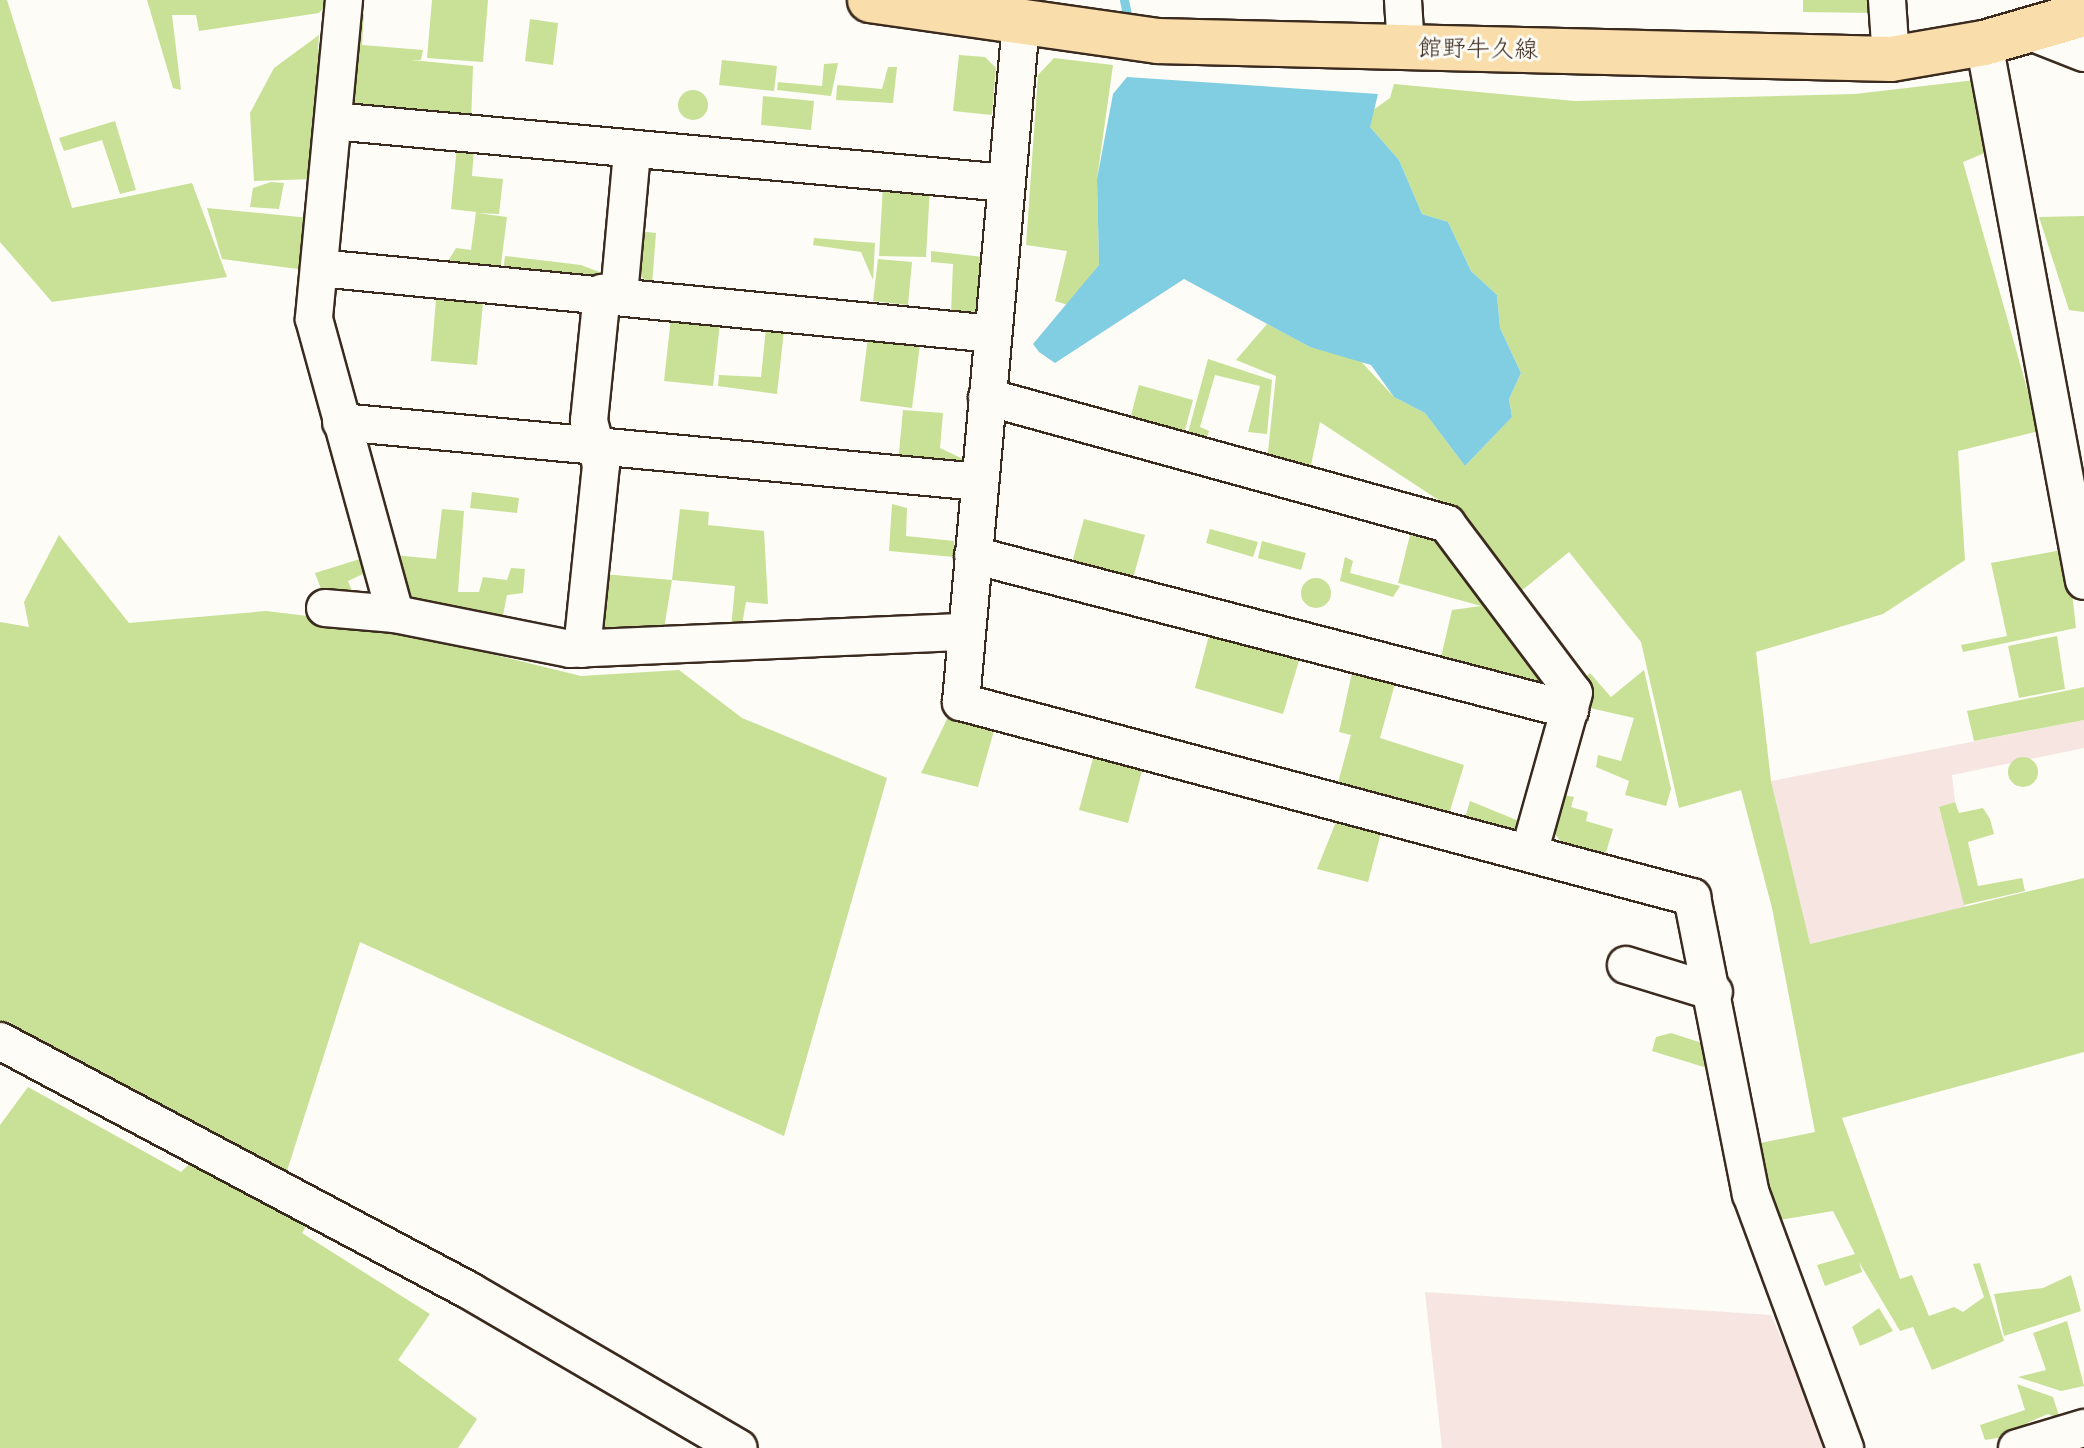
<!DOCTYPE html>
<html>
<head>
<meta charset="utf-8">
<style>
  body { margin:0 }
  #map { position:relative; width:2084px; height:1448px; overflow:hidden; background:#fdfcf7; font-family:Kalam,"Klee One",sans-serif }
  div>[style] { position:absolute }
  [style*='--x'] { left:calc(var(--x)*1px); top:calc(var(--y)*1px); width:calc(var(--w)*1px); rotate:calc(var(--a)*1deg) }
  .built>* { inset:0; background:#f7e5e1 }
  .green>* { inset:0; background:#c8e197 }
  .round { border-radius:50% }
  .water>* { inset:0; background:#81cde1 }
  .stream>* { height:9px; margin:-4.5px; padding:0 4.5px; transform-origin:4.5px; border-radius:4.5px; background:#81cde1 }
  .roads { filter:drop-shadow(2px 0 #3b2a1e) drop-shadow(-2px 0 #3b2a1e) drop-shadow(0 2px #3b2a1e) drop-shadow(0 -2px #3b2a1e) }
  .minor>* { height:36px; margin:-18px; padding:0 18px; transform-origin:18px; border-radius:18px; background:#fdfcf7 }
  .major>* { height:44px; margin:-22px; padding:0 22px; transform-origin:22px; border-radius:22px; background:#f9deab }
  span { translate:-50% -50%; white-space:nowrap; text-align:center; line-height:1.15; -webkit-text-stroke:6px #fdfcf7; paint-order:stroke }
  .street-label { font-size:24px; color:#3b2a1e }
</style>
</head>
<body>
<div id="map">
  <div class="built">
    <div style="clip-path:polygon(2084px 720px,2084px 748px,1952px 775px,1955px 802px,1939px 808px,1965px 907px,1809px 944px,1771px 781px)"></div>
    <div style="clip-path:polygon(1425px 1292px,1771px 1315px,1830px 1448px,1442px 1448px)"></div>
  </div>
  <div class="green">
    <div style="clip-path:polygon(0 0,7px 0,72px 208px,192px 183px,227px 277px,52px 302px,0 242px)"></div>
    <div style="clip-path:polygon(147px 0,330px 0,330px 1px,319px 13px,199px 31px,196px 15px,172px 15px,181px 90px,173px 88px)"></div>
    <div style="clip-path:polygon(432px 0,488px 0,483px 62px,427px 58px)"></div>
    <div style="clip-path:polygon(1803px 0,1871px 0,1872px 13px,1803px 12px)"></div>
    <div style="clip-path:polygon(356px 13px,364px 14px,362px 45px,423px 50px,421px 60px,411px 60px,473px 66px,471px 123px,358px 113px,350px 103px)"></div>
    <div style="clip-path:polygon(530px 19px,558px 23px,553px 65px,525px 61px)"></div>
    <div style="clip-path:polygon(319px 35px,318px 49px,325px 51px,313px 179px,254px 181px,250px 113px,274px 68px)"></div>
    <div style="clip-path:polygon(959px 55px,985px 57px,996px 68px,992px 115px,953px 111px)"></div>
    <div style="clip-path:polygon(1054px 58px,1113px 65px,1097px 179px,1099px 265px,1068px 305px,1055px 301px,1067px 251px,1026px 245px,1038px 75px)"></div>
    <div style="clip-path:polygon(722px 60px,777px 66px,774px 91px,719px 85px)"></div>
    <div style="clip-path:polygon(838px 63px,831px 96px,777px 90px,778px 82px,822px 86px,824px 64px)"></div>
    <div style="clip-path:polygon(888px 67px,897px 67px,893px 103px,836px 100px,837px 85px,882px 89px)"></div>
    <div style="clip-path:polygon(1984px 79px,1992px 150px,1963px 162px,2039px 431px,1958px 451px,1965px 560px,1883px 614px,1756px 652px,1771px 781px,1810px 944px,2084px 878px,2084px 1052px,1842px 1118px,1900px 1279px,1912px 1275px,1929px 1316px,1954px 1307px,1963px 1312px,1984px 1297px,1973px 1264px,1980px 1263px,2004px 1341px,1932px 1370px,1913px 1327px,1900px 1331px,1859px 1262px,1862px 1272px,1825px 1286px,1817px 1265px,1855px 1254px,1833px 1211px,1773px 1221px,1756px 1144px,1815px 1132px,1772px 908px,1741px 790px,1679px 808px,1641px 642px,1569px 552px,1515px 596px,1446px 505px,1320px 422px,1309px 475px,1267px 461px,1276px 376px,1236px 360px,1267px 324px,1310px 347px,1355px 355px,1394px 397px,1425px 413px,1465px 466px,1512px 417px,1509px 399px,1521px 373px,1500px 328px,1497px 295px,1471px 271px,1448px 222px,1422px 214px,1399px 160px,1370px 127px,1369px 113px,1390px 98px,1394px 84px,1575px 101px,1855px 94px)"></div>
    <div class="round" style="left:678px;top:90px;width:30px;height:30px"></div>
    <div style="clip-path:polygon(763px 96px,814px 101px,811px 130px,761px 125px)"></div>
    <div style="clip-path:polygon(115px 121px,136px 190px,120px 194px,102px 140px,64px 151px,59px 138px)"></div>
    <div style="clip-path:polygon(457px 146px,474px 148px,472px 176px,503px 179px,499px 214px,477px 213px,507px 217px,500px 272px,445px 266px,456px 248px,471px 250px,476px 212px,451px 209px)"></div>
    <div style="clip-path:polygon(271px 182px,284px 183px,279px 209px,250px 207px,253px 188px)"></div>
    <div style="clip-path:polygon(883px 185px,930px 187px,926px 257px,879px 256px)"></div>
    <div style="clip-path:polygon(207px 208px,310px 218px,306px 270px,222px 259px)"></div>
    <div style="clip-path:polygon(2084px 216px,2084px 312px,2069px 310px,2039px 217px)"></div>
    <div style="clip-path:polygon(639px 231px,656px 233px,652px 285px,636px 273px)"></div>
    <div style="clip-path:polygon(814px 238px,875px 243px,873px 280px,861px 252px,813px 245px)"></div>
    <div style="clip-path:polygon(931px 251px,983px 257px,978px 311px,951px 315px,953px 264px,931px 262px)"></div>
    <div style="clip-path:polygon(505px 256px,581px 265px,602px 273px,596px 281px,503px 273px)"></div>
    <div style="clip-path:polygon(878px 259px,912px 262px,908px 305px,873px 301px)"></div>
    <div style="clip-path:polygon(436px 299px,483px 303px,477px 365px,431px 361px)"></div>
    <div style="clip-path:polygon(671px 318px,720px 323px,713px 386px,664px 381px)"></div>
    <div style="clip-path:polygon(766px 328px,784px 330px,777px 394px,718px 386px,719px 375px,761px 377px)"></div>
    <div style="clip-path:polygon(868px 337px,920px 344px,912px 408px,860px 401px)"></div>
    <div style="clip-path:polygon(1208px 359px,1272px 380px,1267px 434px,1248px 432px,1260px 386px,1215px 375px,1200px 427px,1209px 431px,1205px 444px,1186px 440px)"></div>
    <div style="clip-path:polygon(1139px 385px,1193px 400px,1183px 437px,1129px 423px)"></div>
    <div style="clip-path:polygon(903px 410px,943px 413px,940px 448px,963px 459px,949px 468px,898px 463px)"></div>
    <div style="clip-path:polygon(472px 492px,519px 498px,517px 513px,470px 508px)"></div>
    <div style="clip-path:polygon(892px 504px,907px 508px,906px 536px,954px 541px,954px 557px,889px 551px)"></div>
    <div style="clip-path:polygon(442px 509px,464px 511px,458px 592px,479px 592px,483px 577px,507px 580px,511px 568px,525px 569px,523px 593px,507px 595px,502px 620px,413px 607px,393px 555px,436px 559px)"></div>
    <div style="clip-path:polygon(680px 509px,709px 512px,708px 525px,764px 531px,768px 604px,746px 602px,741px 630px,731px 629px,735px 586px,672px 580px,663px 635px,600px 632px,603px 574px,672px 580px)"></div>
    <div style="clip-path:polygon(1084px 519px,1145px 535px,1132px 582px,1071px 566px)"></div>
    <div style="clip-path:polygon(1210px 529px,1258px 542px,1253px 557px,1206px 543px)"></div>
    <div style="clip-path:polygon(1411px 531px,1434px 535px,1546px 679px,1542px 692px,1439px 666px,1452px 610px,1481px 606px,1398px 583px)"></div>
    <div style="clip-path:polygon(59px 535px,129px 623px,266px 611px,366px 623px,581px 676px,679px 670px,742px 718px,887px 778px,784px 1136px,360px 942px,286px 1174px,0 1023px,0 622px,29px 627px,24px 602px)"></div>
    <div style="clip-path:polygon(1262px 541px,1306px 553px,1301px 570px,1258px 558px)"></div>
    <div style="clip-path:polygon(2067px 549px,2076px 628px,1963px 652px,1961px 645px,2007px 636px,1991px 563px)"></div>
    <div style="clip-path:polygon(1345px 557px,1353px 561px,1350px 573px,1400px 586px,1393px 597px,1340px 581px)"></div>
    <div style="clip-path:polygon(360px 559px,365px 573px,348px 581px,354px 596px,321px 589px,315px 573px)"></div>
    <div class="round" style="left:1301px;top:578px;width:30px;height:30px"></div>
    <div style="clip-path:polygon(1211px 628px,1301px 654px,1283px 714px,1195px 688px)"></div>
    <div style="clip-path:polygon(2057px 636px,2065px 689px,2019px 698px,2008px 646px)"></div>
    <div style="clip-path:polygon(1353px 668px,1396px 680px,1380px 738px,1464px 765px,1448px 817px,1337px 786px,1351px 735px,1339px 732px)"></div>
    <div style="clip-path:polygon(1644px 670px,1671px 789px,1666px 806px,1625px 795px,1629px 781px,1596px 767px,1598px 755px,1621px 761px,1634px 718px,1590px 708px,1580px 682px,1590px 673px,1611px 697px)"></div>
    <div style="clip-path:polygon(2084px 687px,2084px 720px,1974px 741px,1967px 711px)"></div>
    <div style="clip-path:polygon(949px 715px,995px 727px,978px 787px,921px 773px)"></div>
    <div style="clip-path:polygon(1095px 751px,1144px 764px,1128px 823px,1079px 810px)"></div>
    <div class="round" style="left:2008px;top:757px;width:30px;height:30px"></div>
    <div style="clip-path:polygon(1530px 782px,1520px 832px,1464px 821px,1470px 801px,1519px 821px)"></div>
    <div style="clip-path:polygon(1563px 795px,1574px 797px,1571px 807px,1588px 812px,1586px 821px,1613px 829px,1605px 856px,1563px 845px,1553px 831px)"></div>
    <div style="clip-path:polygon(1955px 802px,1959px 813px,1983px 808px,1990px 819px,1994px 834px,1968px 842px,1978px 886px,2022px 878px,2025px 891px,1964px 905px,1939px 807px)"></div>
    <div style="clip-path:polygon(1338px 817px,1382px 829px,1368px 882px,1317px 869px)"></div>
    <div style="clip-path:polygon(1671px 1033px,1702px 1043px,1707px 1068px,1652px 1051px,1656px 1037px)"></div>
    <div style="clip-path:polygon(28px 1087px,181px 1172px,193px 1160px,311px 1218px,302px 1233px,430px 1314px,398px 1360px,477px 1419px,458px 1448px,0 1448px,0 1125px)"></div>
    <div style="clip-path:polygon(2071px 1275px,2081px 1311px,2004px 1336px,1994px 1294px,2043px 1288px)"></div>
    <div style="clip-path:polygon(1879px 1308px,1893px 1331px,1860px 1346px,1852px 1327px)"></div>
    <div style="clip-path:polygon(2067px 1321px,2084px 1386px,2061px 1391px,2018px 1377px,2046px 1370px,2033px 1333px)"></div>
    <div style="clip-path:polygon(2017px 1384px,2053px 1397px,2060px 1419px,2048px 1414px,2027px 1423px,2027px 1433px,1985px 1440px,1980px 1425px,2025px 1410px)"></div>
  </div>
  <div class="water">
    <div style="clip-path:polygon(1127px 77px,1378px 94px,1370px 127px,1399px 160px,1422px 214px,1448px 222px,1471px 271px,1497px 295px,1500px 328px,1521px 373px,1509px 399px,1512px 417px,1465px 466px,1425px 413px,1394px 397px,1371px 365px,1310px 347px,1184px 279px,1055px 363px,1039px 352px,1033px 344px,1099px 265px,1097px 179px,1113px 94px)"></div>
  </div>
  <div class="stream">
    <div style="--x:1124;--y:0;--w:19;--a:78"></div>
  </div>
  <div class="roads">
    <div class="minor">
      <div style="--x:344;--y:0;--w:320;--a:95.4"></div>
      <div style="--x:314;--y:319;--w:306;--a:74.6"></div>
      <div style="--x:395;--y:614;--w:178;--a:11.3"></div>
      <div style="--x:570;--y:649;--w:396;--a:-2.5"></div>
      <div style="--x:1403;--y:0;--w:49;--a:86.5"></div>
      <div style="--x:1887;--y:0;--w:59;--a:86.1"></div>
      <div style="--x:1021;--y:23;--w:682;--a:95.05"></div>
      <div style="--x:961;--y:702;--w:757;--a:14.94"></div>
      <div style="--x:1692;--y:897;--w:303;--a:78.8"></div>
      <div style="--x:1751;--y:1194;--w:271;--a:69.7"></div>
      <div style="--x:2028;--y:31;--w:60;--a:21.4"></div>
      <div style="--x:1984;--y:43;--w:547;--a:79.47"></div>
      <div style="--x:333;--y:121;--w:676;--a:5.26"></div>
      <div style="--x:319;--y:268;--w:677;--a:5.59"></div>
      <div style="--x:619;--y:295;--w:144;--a:-84.8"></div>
      <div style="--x:987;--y:397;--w:477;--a:15.4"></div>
      <div style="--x:1447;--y:524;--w:211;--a:53.1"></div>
      <div style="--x:1574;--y:693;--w:166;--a:105.7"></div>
      <div style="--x:341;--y:422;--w:641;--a:5.37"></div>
      <div style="--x:973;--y:555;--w:617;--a:14.55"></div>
      <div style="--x:325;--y:608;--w:70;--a:4.9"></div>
      <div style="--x:582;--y:649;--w:185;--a:-84.1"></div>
      <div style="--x:601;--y:465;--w:46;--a:-105.3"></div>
      <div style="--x:589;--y:421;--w:129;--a:-84.2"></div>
      <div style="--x:1626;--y:965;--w:92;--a:17.1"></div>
      <div style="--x:0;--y:1041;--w:532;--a:28.01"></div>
      <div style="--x:470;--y:1291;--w:311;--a:30.3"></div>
      <div style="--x:2017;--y:1448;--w:70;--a:-16.6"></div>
    </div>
    <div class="major">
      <div style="--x:870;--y:0;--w:290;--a:8.1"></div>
      <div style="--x:1157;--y:41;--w:734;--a:1.4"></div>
      <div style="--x:1891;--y:59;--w:94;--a:-9.8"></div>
      <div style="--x:1984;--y:43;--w:104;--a:-16.2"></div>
    </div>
  </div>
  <div class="street-label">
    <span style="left:1478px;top:50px;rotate:1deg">館野牛久線</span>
  </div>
</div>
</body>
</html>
